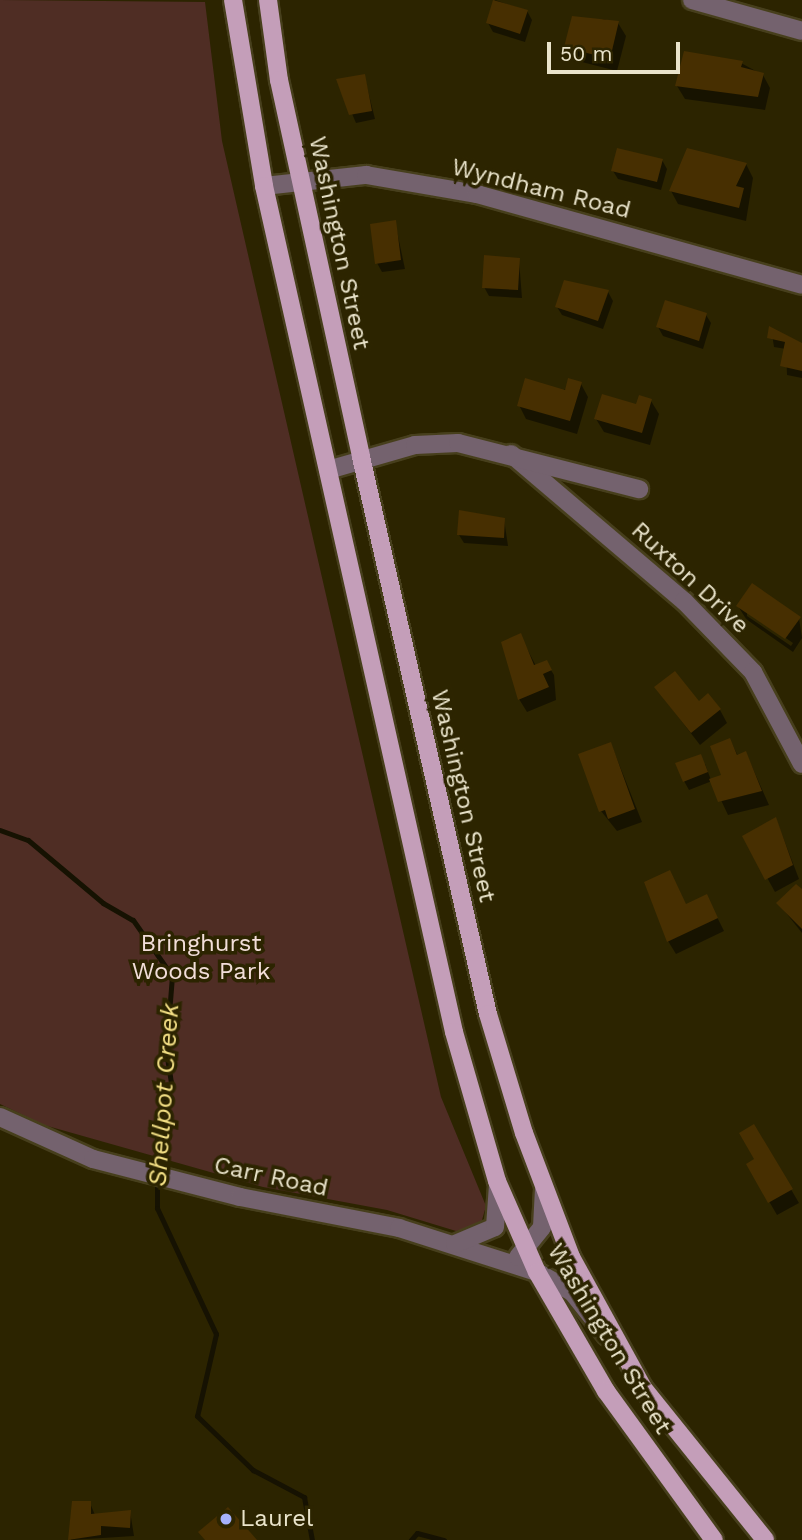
<!DOCTYPE html>
<html>
<head>
<meta charset="utf-8">
<style>
  body { margin:0 }
  #map { position:relative; width:802px; height:1540px; overflow:hidden; background:#2c2400; font-family:"Work Sans",sans-serif }
  div>[style] { position:absolute }
  [style*='--x'] { left:calc(var(--x)*1px); top:calc(var(--y)*1px); width:calc(var(--w)*1px); rotate:calc(var(--a)*1deg) }
  .green>* { inset:0; background:#4f2d24 }
  .shadow>* { inset:0; background:#0007 }
  .stream>* { height:5px; margin:-2.5px; padding:0 2.5px; transform-origin:2.5px; border-radius:2.5px; background:#161202 }
  .building>* { inset:0; background:#472f01 }
  .roads { filter:drop-shadow(2px 0 #473f1c) drop-shadow(-2px 0 #473f1c) drop-shadow(0 2px #473f1c) drop-shadow(0 -2px #473f1c) }
  .minor>* { height:18px; margin:-9px; padding:0 9px; transform-origin:9px; border-radius:9px; background:#74626e }
  .major>* { height:18px; margin:-9px; padding:0 9px; transform-origin:9px; border-radius:9px; background:#c49eb9 }
  .dots>* { width:19px; height:19px; translate:-50% -50%; box-sizing:border-box; border:4px solid #2c2400; border-radius:50% }
  span { translate:-50% -50%; white-space:nowrap; text-align:center; line-height:1.15; -webkit-text-stroke:7px #2c2400; paint-order:stroke }
  .street-label { font-size:24px; color:#eae4cb }
  .park-label { font-size:24px; color:#f2ded9 }
  .poi-label { font-size:24px; color:#eae4cb }
  .left { translate:0 -50%; text-align:left }
  .water-label { font-size:26px; color:#f3df84; font-style:italic }
  .scale { position:absolute; left:547px; top:42px; width:133px; height:32px; box-sizing:border-box; border:4px solid #eae4cb; border-top:0; padding-left:9px; font-size:21px; line-height:24px; white-space:nowrap; color:#eae4cb; -webkit-text-stroke:5px #2c2400; paint-order:stroke }
</style>
</head>
<body>
<div id="map">
  <div class="green">
    <div style="clip-path:polygon(0 0,205px 2px,222px 141px,441px 1097px,486px 1206px,480px 1227px,456px 1231px,387px 1210px,263px 1187px,44px 1125px,0 1104px)"></div>
  </div>
  <div class="shadow">
    <div style="clip-path:polygon(495px 0,527px 11px,532px 20px,525px 42px,493px 32px,488px 23px)"></div>
    <div style="clip-path:polygon(603px 19px,618px 23px,626px 36px,617px 71px,574px 60px,566px 47px)"></div>
    <div style="clip-path:polygon(741px 63px,763px 75px,770px 88px,765px 110px,685px 99px,677px 86px)"></div>
    <div style="clip-path:polygon(364px 75px,375px 119px,356px 123px,338px 81px)"></div>
    <div style="clip-path:polygon(662px 160px,667px 169px,661px 190px,618px 179px,613px 171px)"></div>
    <div style="clip-path:polygon(746px 164px,753px 178px,746px 221px,678px 204px,671px 191px)"></div>
    <div style="clip-path:polygon(395px 222px,405px 269px,382px 272px,377px 263px)"></div>
    <div style="clip-path:polygon(519px 260px,522px 298px,489px 296px,484px 287px)"></div>
    <div style="clip-path:polygon(608px 292px,613px 301px,603px 329px,562px 315px,557px 307px)"></div>
    <div style="clip-path:polygon(706px 315px,711px 323px,703px 349px,663px 336px,658px 327px)"></div>
    <div style="clip-path:polygon(771px 328px,802px 345px,802px 378px,787px 375px,786px 349px,774px 347px)"></div>
    <div style="clip-path:polygon(581px 384px,588px 397px,577px 434px,526px 419px,519px 405px)"></div>
    <div style="clip-path:polygon(651px 401px,659px 414px,650px 445px,604px 432px,596px 419px)"></div>
    <div style="clip-path:polygon(504px 519px,508px 546px,464px 543px,459px 535px)"></div>
    <div style="clip-path:polygon(evenodd,738px 606px,799px 618px,802px 638px,793px 652px,746px 619px,738px 606px,747px 611px,793px 643px,791px 646px,747px 616px,747px 611px)"></div>
    <div style="clip-path:polygon(520px 635px,536px 666px,546px 662px,554px 675px,556px 700px,527px 712px,519px 699px)"></div>
    <div style="clip-path:polygon(656px 688px,720px 710px,727px 723px,700px 745px)"></div>
    <div style="clip-path:polygon(730px 740px,738px 756px,746px 753px,769px 805px,728px 815px,712px 781px,689px 790px,684px 781px,705px 764px,711px 780px,723px 776px)"></div>
    <div style="clip-path:polygon(611px 744px,642px 822px,617px 831px,601px 811px,580px 755px)"></div>
    <div style="clip-path:polygon(776px 819px,799px 879px,775px 892px,744px 836px)"></div>
    <div style="clip-path:polygon(802px 892px,802px 933px,779px 904px)"></div>
    <div style="clip-path:polygon(713px 909px,724px 931px,676px 954px,668px 941px)"></div>
    <div style="clip-path:polygon(754px 1126px,799px 1203px,777px 1215px,748px 1165px,757px 1160px)"></div>
    <div style="clip-path:polygon(74px 1503px,90px 1503px,95px 1515px,130px 1511px,134px 1536px,71px 1540px)"></div>
  </div>
  <div class="stream">
    <div style="--x:0;--y:830;--w:30;--a:20"></div>
    <div style="--x:28;--y:840;--w:98;--a:40"></div>
    <div style="--x:103;--y:903;--w:34;--a:30"></div>
    <div style="--x:133;--y:920;--w:68;--a:55.1"></div>
    <div style="--x:172;--y:976;--w:75;--a:94.6"></div>
    <div style="--x:166;--y:1051;--w:31;--a:81"></div>
    <div style="--x:171;--y:1082;--w:46;--a:107.7"></div>
    <div style="--x:157;--y:1126;--w:82;--a:90"></div>
    <div style="--x:157;--y:1208;--w:139;--a:64.9"></div>
    <div style="--x:216;--y:1334;--w:84;--a:103"></div>
    <div style="--x:197;--y:1416;--w:78;--a:44"></div>
    <div style="--x:253;--y:1470;--w:58;--a:27.9"></div>
    <div style="--x:304;--y:1497;--w:44;--a:79.5"></div>
    <div style="--x:411;--y:1540;--w:9;--a:-49"></div>
    <div style="--x:417;--y:1533;--w:28;--a:15"></div>
  </div>
  <div class="building">
    <div style="clip-path:polygon(493px 0,528px 10px,520px 34px,486px 23px)"></div>
    <div style="clip-path:polygon(572px 16px,619px 21px,610px 59px,564px 47px)"></div>
    <div style="clip-path:polygon(684px 51px,743px 61px,741px 67px,764px 73px,758px 97px,675px 86px)"></div>
    <div style="clip-path:polygon(365px 74px,372px 111px,349px 115px,336px 79px)"></div>
    <div style="clip-path:polygon(617px 148px,663px 159px,657px 182px,611px 171px)"></div>
    <div style="clip-path:polygon(687px 148px,747px 163px,736px 186px,744px 188px,739px 208px,669px 191px)"></div>
    <div style="clip-path:polygon(396px 220px,401px 260px,375px 264px,370px 224px)"></div>
    <div style="clip-path:polygon(484px 255px,520px 258px,518px 290px,482px 288px)"></div>
    <div style="clip-path:polygon(564px 280px,609px 290px,598px 321px,555px 307px)"></div>
    <div style="clip-path:polygon(665px 300px,707px 313px,699px 341px,656px 327px)"></div>
    <div style="clip-path:polygon(769px 326px,802px 343px,802px 371px,780px 366px,785px 342px,767px 338px)"></div>
    <div style="clip-path:polygon(525px 378px,565px 390px,568px 378px,582px 382px,570px 421px,517px 406px)"></div>
    <div style="clip-path:polygon(602px 394px,636px 404px,639px 395px,652px 399px,642px 433px,594px 419px)"></div>
    <div style="clip-path:polygon(459px 510px,505px 518px,504px 538px,457px 535px)"></div>
    <div style="clip-path:polygon(752px 583px,801px 617px,785px 639px,736px 606px)"></div>
    <div style="clip-path:polygon(521px 633px,534px 665px,547px 660px,552px 670px,543px 674px,549px 687px,518px 700px,501px 642px)"></div>
    <div style="clip-path:polygon(675px 671px,699px 701px,708px 693px,721px 709px,691px 733px,654px 687px)"></div>
    <div style="clip-path:polygon(730px 738px,737px 755px,746px 751px,762px 791px,718px 802px,709px 779px,721px 775px,710px 746px)"></div>
    <div style="clip-path:polygon(611px 742px,635px 809px,608px 819px,605px 810px,599px 812px,578px 754px)"></div>
    <div style="clip-path:polygon(701px 754px,708px 772px,683px 782px,675px 763px)"></div>
    <div style="clip-path:polygon(776px 817px,793px 865px,765px 880px,742px 836px)"></div>
    <div style="clip-path:polygon(670px 870px,686px 904px,707px 894px,718px 918px,667px 942px,644px 882px)"></div>
    <div style="clip-path:polygon(796px 884px,802px 889px,802px 929px,776px 903px)"></div>
    <div style="clip-path:polygon(754px 1124px,793px 1189px,768px 1203px,746px 1164px,754px 1159px,739px 1133px)"></div>
    <div style="clip-path:polygon(72px 1501px,91px 1501px,91px 1514px,131px 1510px,130px 1528px,101px 1526px,101px 1535px,68px 1540px)"></div>
    <div style="clip-path:polygon(228px 1507px,257px 1540px,205px 1540px,198px 1532px)"></div>
  </div>
  <div class="roads">
    <div class="minor">
      <div style="--x:692;--y:0;--w:114;--a:15.7"></div>
      <div style="--x:264;--y:186;--w:103;--a:-6.2"></div>
      <div style="--x:366;--y:175;--w:113;--a:9.7"></div>
      <div style="--x:477;--y:194;--w:337;--a:15.6"></div>
      <div style="--x:511;--y:454;--w:227;--a:40.4"></div>
      <div style="--x:684;--y:601;--w:99;--a:45.8"></div>
      <div style="--x:753;--y:672;--w:104;--a:62"></div>
      <div style="--x:328;--y:470;--w:91;--a:-16"></div>
      <div style="--x:415;--y:445;--w:43;--a:-2.7"></div>
      <div style="--x:458;--y:443;--w:187;--a:14.3"></div>
      <div style="--x:0;--y:1117;--w:102;--a:24.3"></div>
      <div style="--x:93;--y:1159;--w:152;--a:14.5"></div>
      <div style="--x:240;--y:1197;--w:162;--a:11"></div>
      <div style="--x:399;--y:1228;--w:145;--a:17.7"></div>
      <div style="--x:537;--y:1272;--w:40;--a:29.7"></div>
      <div style="--x:572;--y:1292;--w:56;--a:51.5"></div>
      <div style="--x:455;--y:1244;--w:43;--a:-23"></div>
      <div style="--x:495;--y:1227;--w:42;--a:-85.9"></div>
      <div style="--x:518;--y:1257;--w:38;--a:-51"></div>
      <div style="--x:542;--y:1227;--w:37;--a:-87"></div>
    </div>
    <div class="major">
      <div style="--x:233;--y:0;--w:189;--a:80.5"></div>
      <div style="--x:264;--y:186;--w:867;--a:77.34"></div>
      <div style="--x:454;--y:1032;--w:155;--a:73.9"></div>
      <div style="--x:497;--y:1181;--w:99;--a:66.3"></div>
      <div style="--x:537;--y:1272;--w:138;--a:59.9"></div>
      <div style="--x:606;--y:1391;--w:184;--a:54.1"></div>
      <div style="--x:268;--y:0;--w:81;--a:82.2"></div>
      <div style="--x:279;--y:80;--w:386;--a:77.7"></div>
      <div style="--x:361;--y:457;--w:571;--a:77.16"></div>
      <div style="--x:488;--y:1014;--w:124;--a:73.2"></div>
      <div style="--x:524;--y:1133;--w:133;--a:69.2"></div>
      <div style="--x:571;--y:1257;--w:149;--a:61.2"></div>
      <div style="--x:643;--y:1388;--w:195;--a:51.2"></div>
    </div>
  </div>
  <div class="dots">
    <div style="left:226px;top:1519px;background:#a5b1fc"></div>
  </div>
  <div class="street-label">
    <span style="left:541px;top:189px;rotate:14deg">Wyndham Road</span>
    <span style="left:339px;top:243px;rotate:78deg">Washington Street</span>
    <span style="left:690px;top:578px;rotate:43deg">Ruxton Drive</span>
    <span style="left:463px;top:796px;rotate:77deg">Washington Street</span>
    <span style="left:271px;top:1177px;rotate:12deg">Carr Road</span>
    <span style="left:609px;top:1339px;rotate:59deg">Washington Street</span>
  </div>
  <div class="park-label">
    <span style="left:201px;top:958px">Bringhurst<br>Woods Park</span>
  </div>
  <div class="poi-label">
    <span class="left" style="left:240px;top:1519px">Laurel</span>
  </div>
  <div class="water-label">
    <span style="left:164px;top:1095px;rotate:-86deg">Shellpot Creek</span>
  </div>
  <div class="scale">50 m</div>
</div>
</body>
</html>
